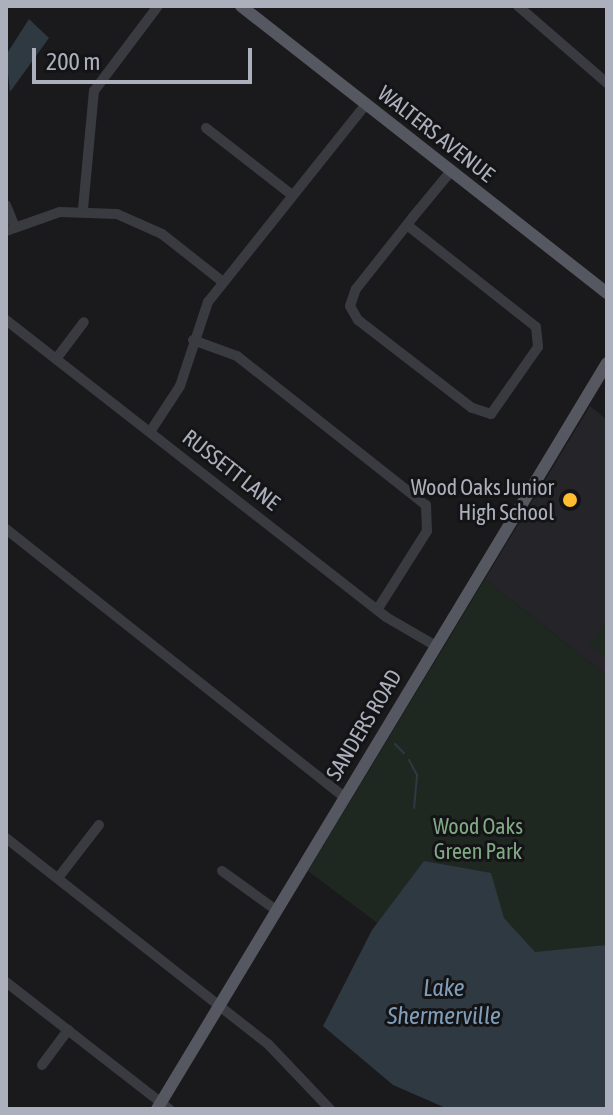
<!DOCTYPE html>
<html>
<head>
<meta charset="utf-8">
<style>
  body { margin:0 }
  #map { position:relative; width:613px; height:1115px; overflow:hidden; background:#1a191c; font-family:"Asap Condensed",sans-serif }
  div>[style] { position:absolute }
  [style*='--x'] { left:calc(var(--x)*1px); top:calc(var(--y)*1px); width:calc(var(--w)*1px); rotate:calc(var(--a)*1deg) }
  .built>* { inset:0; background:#252529 }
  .green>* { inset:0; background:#1f2820 }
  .water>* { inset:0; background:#2e3942 }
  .stream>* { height:2px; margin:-1px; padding:0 1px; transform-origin:1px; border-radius:1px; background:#2e3942 }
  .minor>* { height:10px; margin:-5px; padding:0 5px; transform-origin:5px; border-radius:5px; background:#3a3b41 }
  .major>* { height:12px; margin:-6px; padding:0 6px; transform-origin:6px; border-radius:6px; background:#565861 }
  .dots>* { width:22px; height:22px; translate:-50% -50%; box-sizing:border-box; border:4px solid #141417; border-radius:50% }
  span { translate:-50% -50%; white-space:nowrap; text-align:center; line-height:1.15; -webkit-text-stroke:6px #141417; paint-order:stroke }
  .street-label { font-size:22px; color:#abb0bc }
  .poi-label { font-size:22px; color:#abb0bc }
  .right { translate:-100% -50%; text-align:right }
  .park-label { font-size:22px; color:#81a984 }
  .water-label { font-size:24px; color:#809eb9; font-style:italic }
  .frame { position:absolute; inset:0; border:8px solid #abb0bc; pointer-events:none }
  .scale { position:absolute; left:32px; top:48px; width:220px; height:36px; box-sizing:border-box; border:4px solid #abb0bc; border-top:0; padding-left:10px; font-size:24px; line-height:28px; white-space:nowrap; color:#abb0bc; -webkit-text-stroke:6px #141417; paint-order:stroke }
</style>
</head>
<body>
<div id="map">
  <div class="built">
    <div style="clip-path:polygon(590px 406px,607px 420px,607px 676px,485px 579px)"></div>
  </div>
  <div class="green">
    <div style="clip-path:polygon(485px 579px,607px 676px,607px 1095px,308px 871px)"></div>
    <div style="clip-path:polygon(607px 621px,607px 658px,589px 644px)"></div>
  </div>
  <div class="water">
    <div style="clip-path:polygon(29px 19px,49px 38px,10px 92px,6px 55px)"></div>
    <div style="clip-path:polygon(424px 861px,491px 873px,504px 918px,535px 952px,607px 945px,607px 1109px,448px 1109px,393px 1085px,323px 1026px,372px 930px)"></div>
  </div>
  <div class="stream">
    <div style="--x:395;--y:744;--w:13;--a:45"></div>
    <div style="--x:409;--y:760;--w:17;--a:62"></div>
    <div style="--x:417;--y:775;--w:33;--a:95"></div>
  </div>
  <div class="minor">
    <div style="--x:518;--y:6;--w:118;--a:40.9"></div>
    <div style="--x:206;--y:128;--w:109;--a:37.9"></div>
    <div style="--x:6;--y:205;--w:24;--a:68"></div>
    <div style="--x:83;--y:209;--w:119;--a:-84.7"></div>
    <div style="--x:94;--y:91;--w:106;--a:-53"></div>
    <div style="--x:407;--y:225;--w:164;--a:38.3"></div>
    <div style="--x:536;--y:327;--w:20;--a:84"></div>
    <div style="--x:538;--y:347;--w:82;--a:125"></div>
    <div style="--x:491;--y:414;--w:20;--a:-162"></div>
    <div style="--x:472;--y:408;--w:144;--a:-142.3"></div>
    <div style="--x:358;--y:320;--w:16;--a:-120"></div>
    <div style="--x:350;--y:306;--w:18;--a:-71"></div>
    <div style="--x:356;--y:289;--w:92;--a:-51.6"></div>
    <div style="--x:413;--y:217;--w:60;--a:-50.4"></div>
    <div style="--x:6;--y:231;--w:57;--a:-19.4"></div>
    <div style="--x:60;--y:212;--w:57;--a:2"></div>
    <div style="--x:117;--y:214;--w:49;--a:24"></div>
    <div style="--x:162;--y:234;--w:78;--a:38.2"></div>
    <div style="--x:6;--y:320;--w:482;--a:38"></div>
    <div style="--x:386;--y:617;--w:58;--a:30.1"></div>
    <div style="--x:193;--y:340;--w:47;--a:20"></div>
    <div style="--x:237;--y:356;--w:241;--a:38.3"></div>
    <div style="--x:426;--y:505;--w:26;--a:88"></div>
    <div style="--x:427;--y:531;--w:93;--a:122.3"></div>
    <div style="--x:56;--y:359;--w:46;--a:-52.9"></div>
    <div style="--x:150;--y:432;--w:55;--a:-56.9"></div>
    <div style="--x:180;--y:386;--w:89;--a:-71.6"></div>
    <div style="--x:208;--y:302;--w:253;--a:-51.4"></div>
    <div style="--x:6;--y:529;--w:431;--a:38.4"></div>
    <div style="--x:6;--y:838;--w:333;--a:38.2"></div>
    <div style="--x:268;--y:1044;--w:90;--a:46.4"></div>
    <div style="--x:222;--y:871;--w:67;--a:35.8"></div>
    <div style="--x:58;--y:878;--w:67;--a:-52.3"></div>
    <div style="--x:6;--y:982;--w:207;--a:37.9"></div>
    <div style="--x:42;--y:1065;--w:44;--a:-53.4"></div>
  </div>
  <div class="major">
    <div style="--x:241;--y:6;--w:465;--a:38.1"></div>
    <div style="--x:157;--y:1109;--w:871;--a:-58.9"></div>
  </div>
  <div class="dots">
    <div style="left:570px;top:500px;background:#ffbc2f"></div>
  </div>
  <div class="street-label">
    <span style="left:436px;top:134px;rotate:38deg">WALTERS AVENUE</span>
    <span style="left:231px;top:470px;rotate:38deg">RUSSETT LANE</span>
    <span style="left:364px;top:725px;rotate:-59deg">SANDERS ROAD</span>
  </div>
  <div class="poi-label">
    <span class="right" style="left:554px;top:500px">Wood Oaks Junior<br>High School</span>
  </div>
  <div class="park-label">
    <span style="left:478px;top:839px">Wood Oaks<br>Green Park</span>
  </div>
  <div class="water-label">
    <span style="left:444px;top:1002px">Lake<br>Shermerville</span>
  </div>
  <div class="frame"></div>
  <div class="scale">200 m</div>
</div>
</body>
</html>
